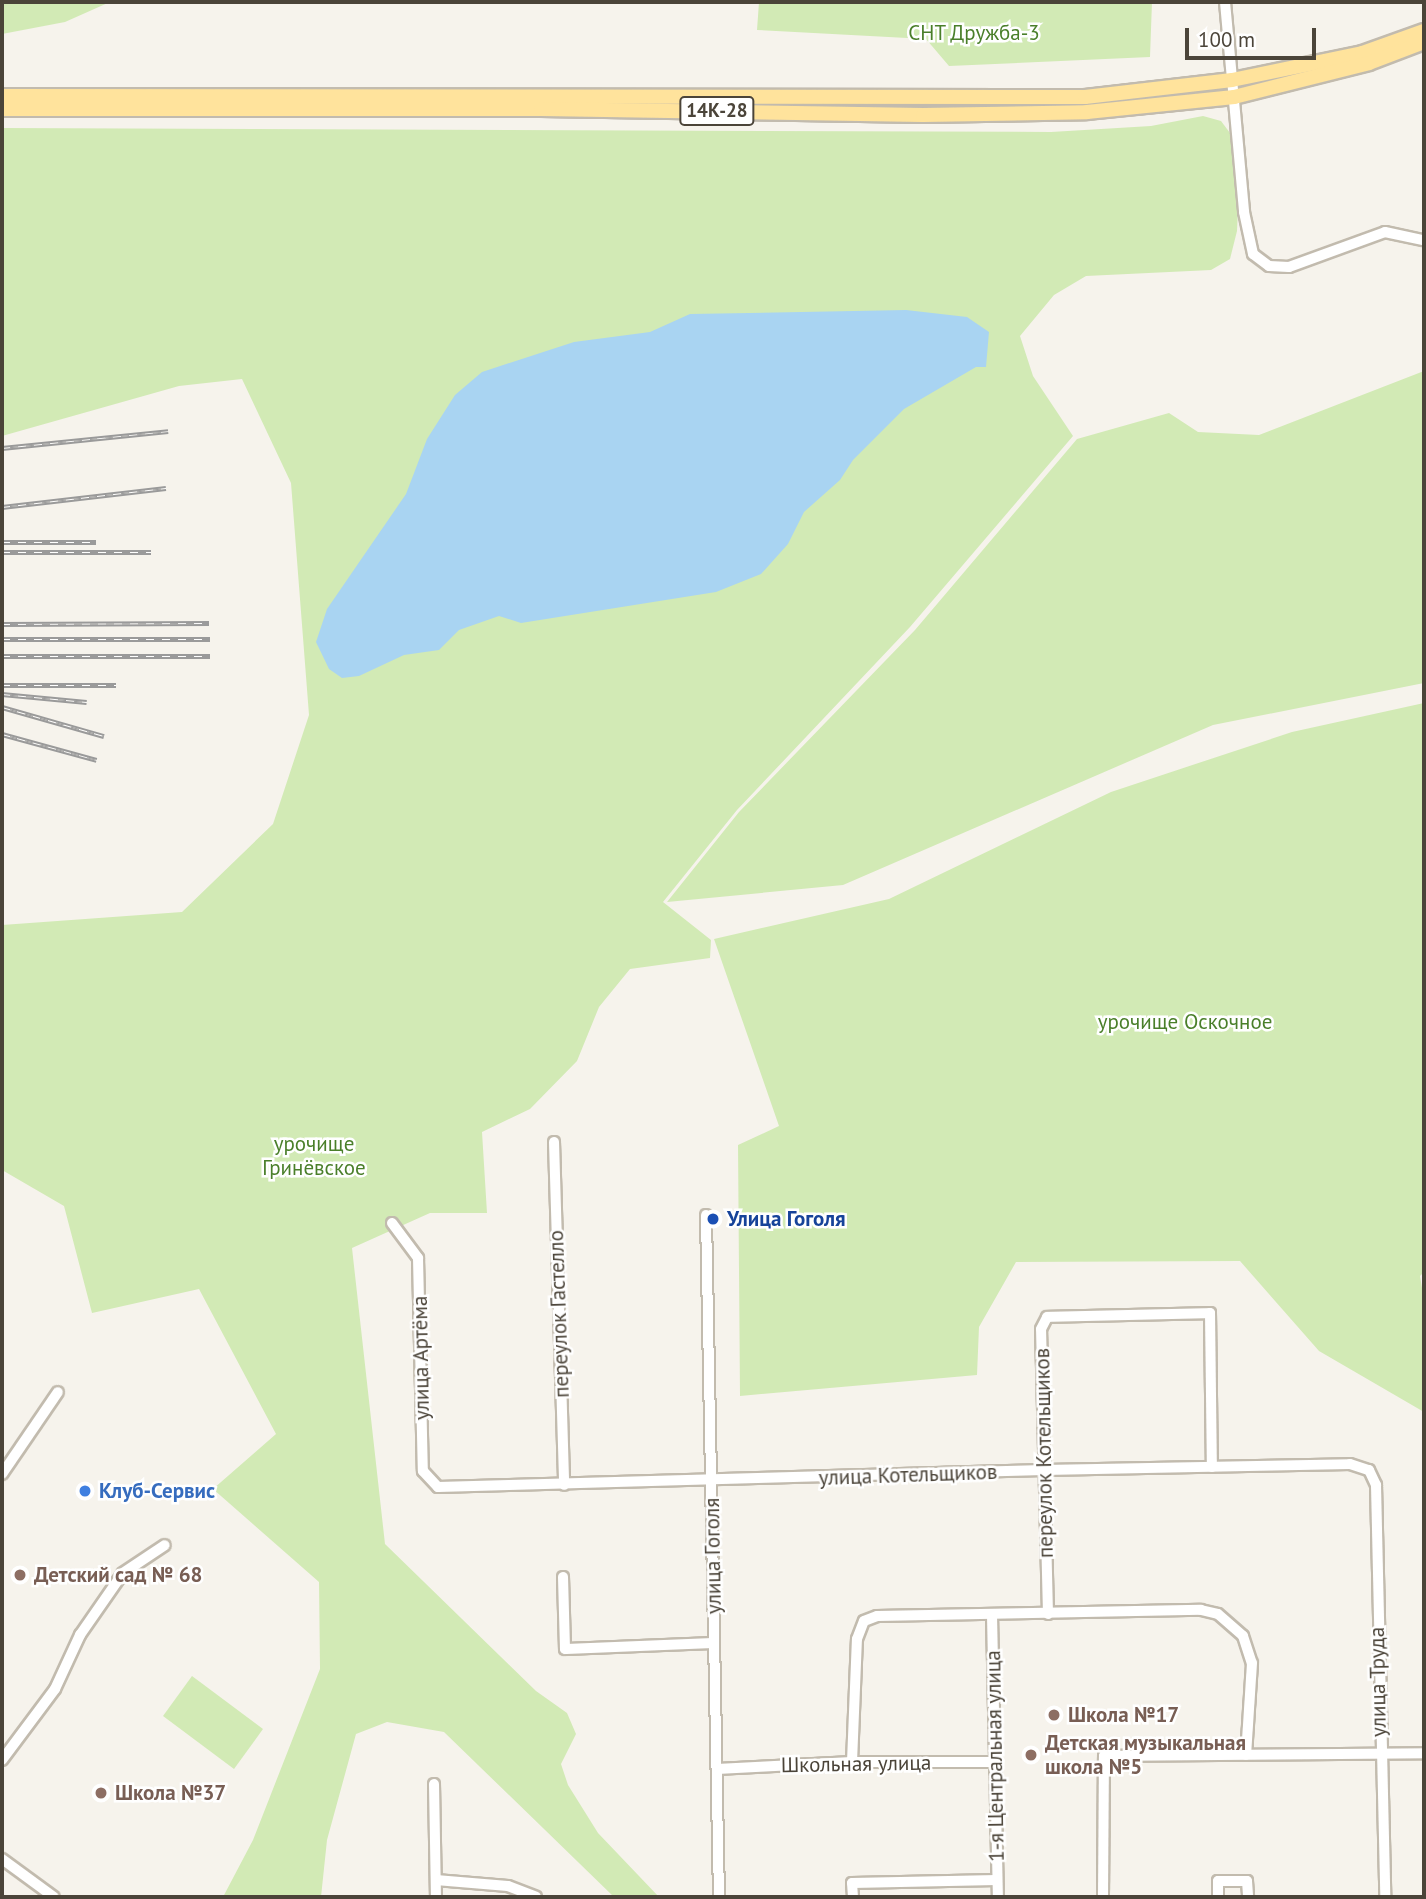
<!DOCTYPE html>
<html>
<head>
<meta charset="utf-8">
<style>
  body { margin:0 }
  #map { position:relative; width:1426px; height:1899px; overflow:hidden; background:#f6f3ec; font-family:"PT Sans",sans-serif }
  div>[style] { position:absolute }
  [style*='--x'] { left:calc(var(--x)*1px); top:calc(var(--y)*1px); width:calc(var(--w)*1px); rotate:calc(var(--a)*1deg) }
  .green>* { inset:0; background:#d2eab5 }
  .water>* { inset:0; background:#a9d4f2 }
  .roads { filter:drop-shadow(2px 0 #c2bbae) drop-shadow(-2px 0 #c2bbae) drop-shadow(0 2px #c2bbae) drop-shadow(0 -2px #c2bbae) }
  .street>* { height:10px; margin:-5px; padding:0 5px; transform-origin:5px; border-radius:5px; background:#fff }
  .primary>* { height:14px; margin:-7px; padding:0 7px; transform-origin:7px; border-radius:7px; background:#ffe39c }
  .rail>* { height:5px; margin-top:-2.5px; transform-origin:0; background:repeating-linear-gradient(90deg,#fff 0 8px,#9a9a9a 0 16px); box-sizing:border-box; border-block:2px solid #9a9a9a }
  .dots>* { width:19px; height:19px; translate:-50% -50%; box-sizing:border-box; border:4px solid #fff; border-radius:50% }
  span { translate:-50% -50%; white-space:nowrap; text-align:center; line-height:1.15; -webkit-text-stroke:5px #fff; paint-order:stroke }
  .shield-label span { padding:2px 5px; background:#fff; border:2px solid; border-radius:5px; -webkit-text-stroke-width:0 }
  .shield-label { font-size:19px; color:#4b4439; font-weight:700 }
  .park-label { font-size:21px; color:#4a7f2a }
  .transit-label { font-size:21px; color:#164399; font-weight:700 }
  .left { translate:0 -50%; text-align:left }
  .street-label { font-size:21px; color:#4b4439 }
  .shop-label { font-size:21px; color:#366cbe; font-weight:700 }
  .education-label { font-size:21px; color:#785e54; font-weight:700 }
  .frame { position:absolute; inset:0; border:4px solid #4b4439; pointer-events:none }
  .scale { position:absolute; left:1185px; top:28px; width:131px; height:32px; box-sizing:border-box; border:4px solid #4b4439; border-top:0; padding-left:9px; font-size:21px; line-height:24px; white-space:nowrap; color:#4b4439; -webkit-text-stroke:5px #fff; paint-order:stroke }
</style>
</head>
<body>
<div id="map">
  <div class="green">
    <div style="clip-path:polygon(2px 2px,110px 2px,65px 22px,2px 34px)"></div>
    <div style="clip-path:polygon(759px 2px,1152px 2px,1150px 57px,949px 66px,926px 39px,757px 30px)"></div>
    <div style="clip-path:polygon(1203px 116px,1221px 121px,1233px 137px,1240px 162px,1237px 231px,1230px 259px,1211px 270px,1086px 276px,1054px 295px,1020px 336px,1033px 376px,1073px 436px,910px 627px,737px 810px,663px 902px,711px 940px,710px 958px,630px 969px,599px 1007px,577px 1061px,530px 1109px,482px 1132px,487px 1213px,430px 1213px,352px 1248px,385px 1544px,536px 1691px,567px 1713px,576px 1734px,561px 1764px,568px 1785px,598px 1833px,659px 1897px,614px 1897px,444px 1732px,387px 1722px,356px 1734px,327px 1840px,321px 1897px,223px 1897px,253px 1840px,320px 1669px,319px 1582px,213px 1489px,276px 1434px,199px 1289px,92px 1313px,64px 1206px,2px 1170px,2px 925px,182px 912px,273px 824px,309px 715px,291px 483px,242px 379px,179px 386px,2px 436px,2px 128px,1051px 132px,1151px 126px)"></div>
    <div style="clip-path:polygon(1424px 371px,1424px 683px,1213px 725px,843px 885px,667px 902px,739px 812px,915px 630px,1077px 439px,1169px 413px,1198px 432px,1259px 435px)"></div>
    <div style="clip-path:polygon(1424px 703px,1424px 1272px,1420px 1276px,1424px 1300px,1424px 1412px,1319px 1351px,1240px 1261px,1016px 1262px,979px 1327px,977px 1375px,740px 1396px,738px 1145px,779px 1126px,714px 939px,889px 899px,1111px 792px,1292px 732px)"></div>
    <div style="clip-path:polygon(192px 1676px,263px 1729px,234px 1769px,163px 1716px)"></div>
  </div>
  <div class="water">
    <div style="clip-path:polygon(906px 310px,967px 317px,989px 332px,986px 367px,976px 367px,904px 409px,853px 460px,840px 480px,804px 512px,788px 544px,761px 574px,716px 592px,521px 623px,499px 616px,459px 630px,439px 650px,404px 655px,359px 676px,342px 678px,329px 669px,316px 642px,327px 609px,406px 494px,427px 439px,455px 395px,482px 372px,574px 342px,650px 332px,690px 314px)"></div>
  </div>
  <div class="roads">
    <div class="street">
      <div style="--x:1225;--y:2;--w:211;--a:84.8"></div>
      <div style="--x:1244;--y:212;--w:43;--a:77.9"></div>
      <div style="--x:1253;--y:254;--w:20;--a:37"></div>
      <div style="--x:1269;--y:266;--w:20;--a:3"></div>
      <div style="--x:1289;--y:267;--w:102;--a:-20"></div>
      <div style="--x:1385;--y:232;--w:40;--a:12"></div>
      <div style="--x:554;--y:1142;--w:343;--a:88.3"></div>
      <div style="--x:706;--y:1215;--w:682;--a:88.91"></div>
      <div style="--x:392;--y:1223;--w:44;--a:53.4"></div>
      <div style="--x:418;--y:1258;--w:213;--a:88.7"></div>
      <div style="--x:423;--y:1471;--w:22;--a:47"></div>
      <div style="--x:438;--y:1487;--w:606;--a:-1.61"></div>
      <div style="--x:1044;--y:1470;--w:306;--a:-1.1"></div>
      <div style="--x:1350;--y:1464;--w:20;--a:18"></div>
      <div style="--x:1369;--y:1470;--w:17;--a:65"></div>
      <div style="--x:1376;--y:1485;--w:412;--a:88.7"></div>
      <div style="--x:2;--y:1474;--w:99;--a:-55.7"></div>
      <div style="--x:563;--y:1577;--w:72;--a:88.4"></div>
      <div style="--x:565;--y:1649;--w:149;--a:-2.3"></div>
      <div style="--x:1048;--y:1614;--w:285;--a:-91.4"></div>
      <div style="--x:1041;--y:1329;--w:13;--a:-63"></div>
      <div style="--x:1047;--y:1317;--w:163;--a:-1.4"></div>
      <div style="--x:1210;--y:1313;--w:154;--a:89.3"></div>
      <div style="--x:992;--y:1615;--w:282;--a:88.8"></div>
      <div style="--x:2;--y:1760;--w:89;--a:-53.3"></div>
      <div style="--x:55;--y:1689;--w:60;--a:-65.2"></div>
      <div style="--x:80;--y:1635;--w:75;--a:-55.3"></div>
      <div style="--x:123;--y:1573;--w:50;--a:-33.7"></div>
      <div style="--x:852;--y:1762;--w:123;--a:-87.7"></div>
      <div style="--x:857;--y:1639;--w:19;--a:-69"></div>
      <div style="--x:864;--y:1621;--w:14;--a:-21"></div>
      <div style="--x:877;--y:1616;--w:324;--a:-1.1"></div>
      <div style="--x:1201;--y:1610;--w:17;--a:13"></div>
      <div style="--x:1218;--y:1614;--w:33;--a:41"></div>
      <div style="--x:1243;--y:1636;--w:28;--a:72"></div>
      <div style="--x:1252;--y:1663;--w:92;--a:93.7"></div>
      <div style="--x:717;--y:1769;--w:135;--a:-3"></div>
      <div style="--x:852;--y:1762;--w:143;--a:0"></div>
      <div style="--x:434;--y:1784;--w:113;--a:89"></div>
      <div style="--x:2;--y:1859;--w:64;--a:36.2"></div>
      <div style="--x:436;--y:1880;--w:72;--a:4.8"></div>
      <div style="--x:508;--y:1886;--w:30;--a:21"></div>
      <div style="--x:853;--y:1897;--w:14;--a:-94"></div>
      <div style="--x:852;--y:1883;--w:145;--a:-1.2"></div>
      <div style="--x:1103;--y:1897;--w:141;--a:-89.6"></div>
      <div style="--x:1104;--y:1756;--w:320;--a:-0.5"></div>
      <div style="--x:1218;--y:1897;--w:16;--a:-90"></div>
      <div style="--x:1218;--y:1881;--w:29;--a:0"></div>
      <div style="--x:1247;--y:1881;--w:16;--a:86"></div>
    </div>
    <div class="primary">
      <div style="--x:2;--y:96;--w:1083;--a:0.05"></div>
      <div style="--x:1085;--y:97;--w:148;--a:-6.6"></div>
      <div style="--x:1232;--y:80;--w:133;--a:-11.7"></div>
      <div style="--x:1362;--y:53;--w:66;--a:-19.5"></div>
      <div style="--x:2;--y:109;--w:539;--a:0"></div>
      <div style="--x:541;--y:109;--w:382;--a:0.9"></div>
      <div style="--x:923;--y:115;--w:164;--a:-1"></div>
      <div style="--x:1087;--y:112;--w:148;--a:-5.8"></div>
      <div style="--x:1234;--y:97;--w:139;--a:-14.1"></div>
      <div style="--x:1369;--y:63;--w:59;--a:-20.9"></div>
    </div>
  </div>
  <div class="rail">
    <div style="--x:2;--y:448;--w:167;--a:-5.8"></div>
    <div style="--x:2;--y:507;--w:165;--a:-6.6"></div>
    <div style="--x:2;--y:542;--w:94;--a:0"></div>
    <div style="--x:2;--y:552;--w:149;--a:0"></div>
    <div style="--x:2;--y:624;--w:207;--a:-0.3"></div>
    <div style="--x:2;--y:639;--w:208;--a:0"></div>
    <div style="--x:2;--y:656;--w:208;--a:0"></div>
    <div style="--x:2;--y:685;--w:114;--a:0"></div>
    <div style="--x:2;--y:694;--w:85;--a:5.4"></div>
    <div style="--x:2;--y:707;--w:106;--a:15.9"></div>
    <div style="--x:2;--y:734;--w:98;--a:15.3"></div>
  </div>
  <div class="dots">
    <div style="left:713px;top:1219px;background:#1a4fb4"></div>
    <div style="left:85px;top:1491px;background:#3f7fe0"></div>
    <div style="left:20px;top:1575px;background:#8d6e63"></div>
    <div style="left:1054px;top:1715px;background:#8d6e63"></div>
    <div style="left:1031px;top:1755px;background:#8d6e63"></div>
    <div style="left:101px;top:1793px;background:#8d6e63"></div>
  </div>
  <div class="shield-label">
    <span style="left:717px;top:111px">14К-28</span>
  </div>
  <div class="park-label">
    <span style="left:974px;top:33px">СНТ Дружба-3</span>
    <span style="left:1185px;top:1022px">урочище Оскочное</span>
    <span style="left:314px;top:1156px">урочище<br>Гринёвское</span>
  </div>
  <div class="transit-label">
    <span class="left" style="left:727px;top:1219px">Улица Гоголя</span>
  </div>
  <div class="street-label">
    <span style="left:559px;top:1314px;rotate:-92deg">переулок Гастелло</span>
    <span style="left:421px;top:1358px;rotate:-91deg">улица Артёма</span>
    <span style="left:1044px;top:1453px;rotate:-91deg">переулок Котельщиков</span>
    <span style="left:908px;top:1475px;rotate:-2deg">улица Котельщиков</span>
    <span style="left:713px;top:1556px;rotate:-91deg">улица Гоголя</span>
    <span style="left:1378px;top:1682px;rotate:-91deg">улица Труда</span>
    <span style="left:995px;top:1756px;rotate:-91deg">1-я Центральная улица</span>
    <span style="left:856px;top:1764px;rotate:-1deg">Школьная улица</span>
  </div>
  <div class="shop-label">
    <span class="left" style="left:99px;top:1491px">Клуб-Сервис</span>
  </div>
  <div class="education-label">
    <span class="left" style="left:34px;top:1575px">Детский сад № 68</span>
    <span class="left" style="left:1068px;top:1715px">Школа №17</span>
    <span class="left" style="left:1045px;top:1755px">Детская музыкальная<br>школа №5</span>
    <span class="left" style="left:115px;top:1793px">Школа №37</span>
  </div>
  <div class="frame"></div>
  <div class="scale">100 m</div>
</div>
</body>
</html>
